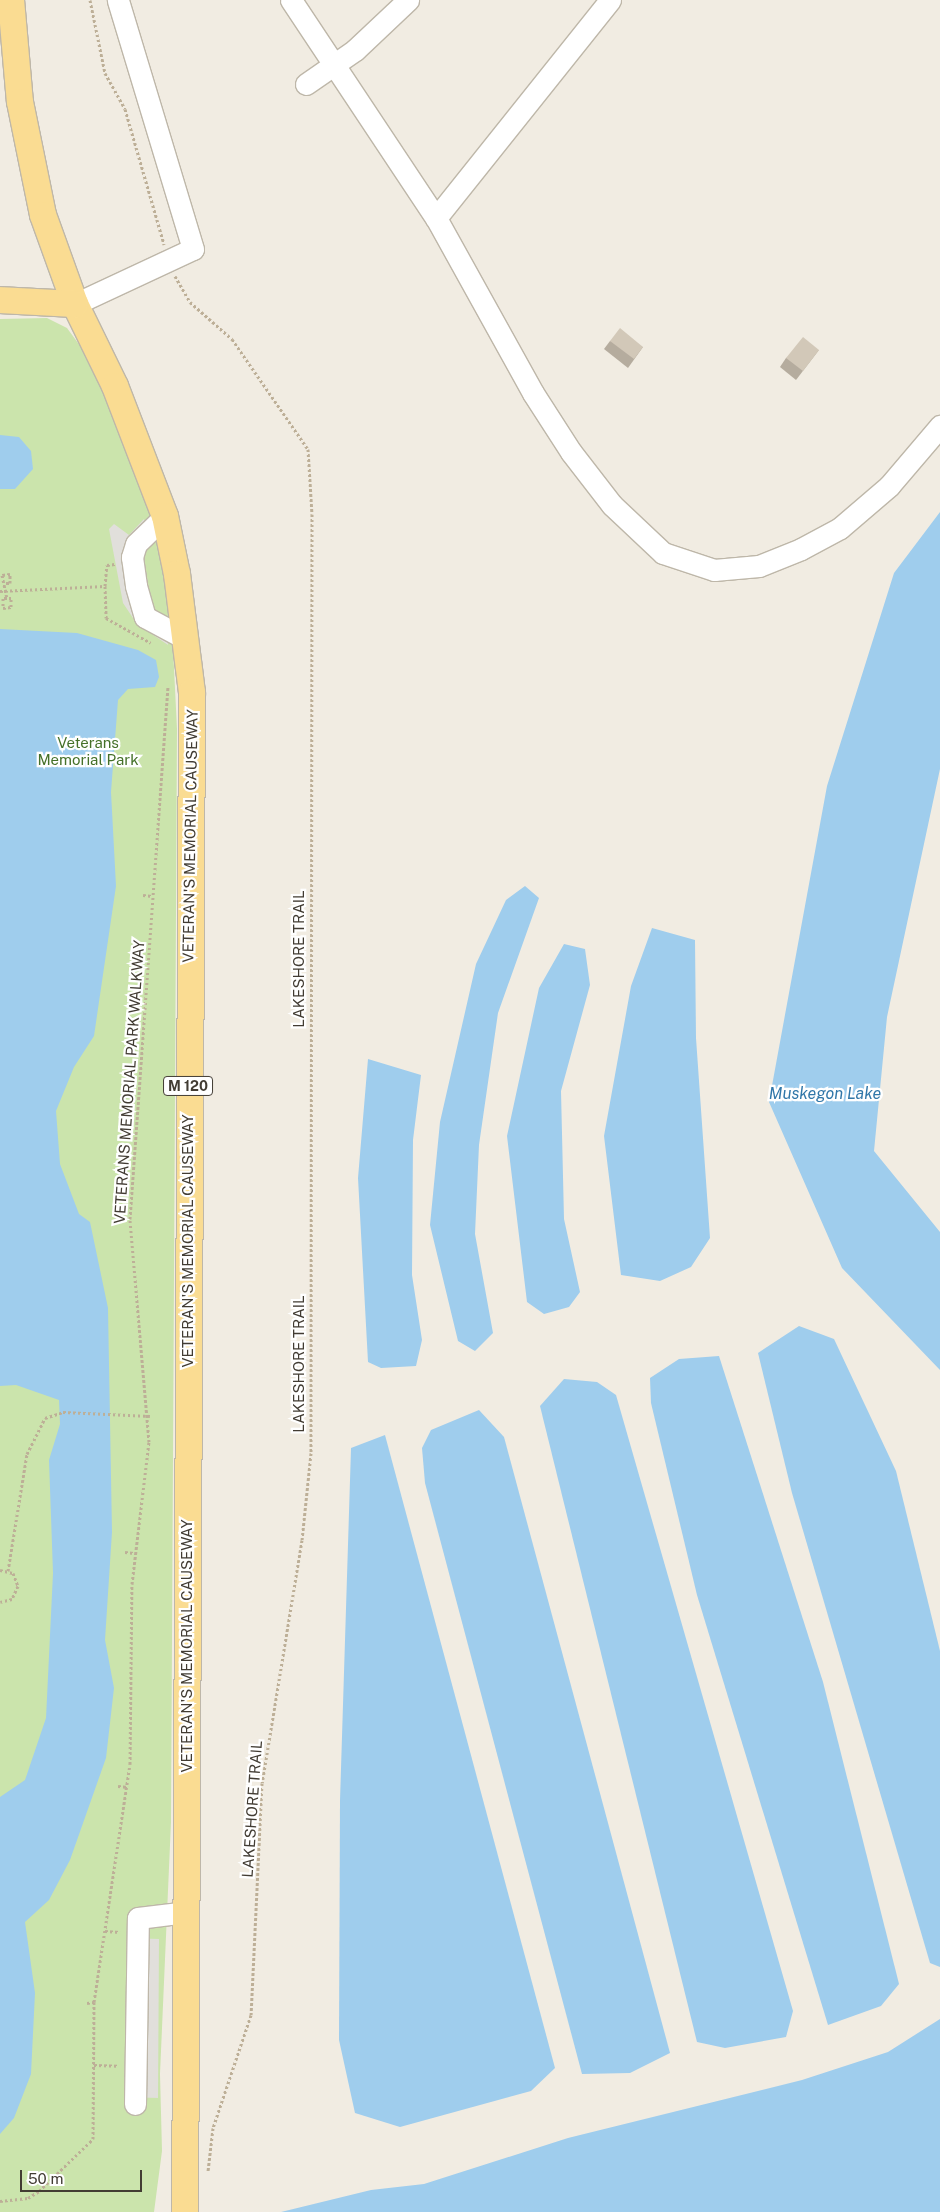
<!DOCTYPE html>
<html>
<head>
<meta charset="utf-8">
<style>
  body { margin:0 }
  #map { position:relative; width:940px; height:2212px; overflow:hidden; background:#f1ece2; font-family:"Public Sans",sans-serif }
  div>[style] { position:absolute }
  [style*='--x'] { left:calc(var(--x)*1px); top:calc(var(--y)*1px); width:calc(var(--w)*1px); rotate:calc(var(--a)*1deg) }
  .green>* { inset:0; background:#cbe4ac }
  .parking>* { inset:0; background:#e1dfdb }
  .water>* { inset:0; background:#9fcded }
  .path>* { height:3px; margin-top:-1.5px; transform-origin:0; background:repeating-linear-gradient(90deg,#bdaf97 0 2.5px,transparent 0 5px) }
  .roads { filter:drop-shadow(1px 0 #beb7a9) drop-shadow(-1px 0 #beb7a9) drop-shadow(0 1px #beb7a9) drop-shadow(0 -1px #beb7a9) }
  .minor>* { height:21px; margin:-10.5px; padding:0 10.5px; transform-origin:10.5px; border-radius:10.5px; background:#fff }
  .major>* { height:26px; margin:-13px; padding:0 13px; transform-origin:13px; border-radius:13px; background:#fadc92 }
  .wall>* { inset:0; background:#b5ac9e }
  .building>* { inset:0; background:#d2c8b8 }
  span { translate:-50% -50%; white-space:nowrap; text-align:center; line-height:1.15; -webkit-text-stroke:4.5px #fff; paint-order:stroke }
  .shield-label span { padding:1px 4px; background:#fff; border:1px solid; border-radius:4px; -webkit-text-stroke-width:0 }
  .shield-label { font-size:14px; color:#423c33; font-weight:700 }
  .park-label { font-size:15px; color:#457129 }
  .street-label { font-size:15px; color:#423c33 }
  .water-label { font-size:16px; color:#3177a9; font-style:italic }
  .scale { position:absolute; left:20px; top:2170px; width:122px; height:22px; box-sizing:border-box; border:2px solid #423c33; border-top:0; padding-left:6px; font-size:15px; line-height:18px; white-space:nowrap; color:#423c33; -webkit-text-stroke:4px #fff; paint-order:stroke }
</style>
</head>
<body>
<div id="map">
  <div class="green">
    <div style="clip-path:polygon(47px 318px,67px 328px,89px 358px,137px 470px,170px 587px,177px 729px,171px 1822px,160px 2074px,162px 2151px,154px 2212px,0 2212px,0 319px)"></div>
  </div>
  <div class="parking">
    <div style="clip-path:polygon(144px 519px,151px 540px,143px 553px,153px 613px,165px 618px,168px 645px,137px 624px,123px 603px,109px 529px,114px 524px,129px 535px)"></div>
    <div style="clip-path:polygon(128px 1938px,159px 1939px,158px 2098px,126px 2097px)"></div>
  </div>
  <div class="water">
    <div style="clip-path:polygon(0 435px,19px 437px,31px 451px,33px 469px,15px 489px,0 489px)"></div>
    <div style="clip-path:polygon(940px 512px,940px 769px,887px 1017px,874px 1151px,940px 1232px,940px 1370px,842px 1268px,769px 1102px,827px 786px,894px 573px)"></div>
    <div style="clip-path:polygon(0 629px,77px 633px,138px 650px,156px 660px,159px 677px,155px 687px,128px 689px,118px 700px,111px 792px,116px 886px,94px 1036px,74px 1067px,56px 1111px,60px 1164px,79px 1214px,90px 1222px,108px 1308px,112px 1532px,105px 1640px,114px 1688px,106px 1758px,70px 1860px,49px 1900px,25px 1922px,35px 1993px,31px 2074px,14px 2118px,0 2134px,0 1797px,25px 1780px,46px 1718px,53px 1573px,49px 1460px,60px 1424px,59px 1400px,16px 1385px,0 1386px)"></div>
    <div style="clip-path:polygon(525px 886px,539px 898px,498px 1013px,479px 1145px,475px 1234px,493px 1333px,475px 1351px,458px 1341px,430px 1225px,440px 1122px,476px 964px,506px 900px)"></div>
    <div style="clip-path:polygon(652px 928px,695px 940px,696px 1038px,710px 1238px,691px 1267px,660px 1281px,621px 1275px,604px 1136px,631px 986px)"></div>
    <div style="clip-path:polygon(564px 944px,585px 949px,590px 985px,561px 1091px,564px 1219px,580px 1292px,569px 1307px,544px 1314px,527px 1302px,507px 1136px,539px 988px)"></div>
    <div style="clip-path:polygon(368px 1059px,421px 1075px,413px 1140px,412px 1275px,422px 1340px,416px 1366px,381px 1368px,368px 1362px,358px 1178px)"></div>
    <div style="clip-path:polygon(799px 1326px,834px 1339px,896px 1471px,940px 1651px,940px 1967px,930px 1963px,792px 1493px,758px 1353px)"></div>
    <div style="clip-path:polygon(719px 1356px,823px 1682px,899px 1984px,881px 2006px,828px 2025px,697px 1595px,651px 1403px,650px 1378px,679px 1359px)"></div>
    <div style="clip-path:polygon(564px 1379px,597px 1382px,616px 1395px,793px 2011px,786px 2037px,725px 2048px,697px 2042px,540px 1406px)"></div>
    <div style="clip-path:polygon(479px 1410px,504px 1437px,670px 2053px,630px 2073px,582px 2074px,425px 1483px,422px 1448px,431px 1430px)"></div>
    <div style="clip-path:polygon(385px 1435px,555px 2068px,531px 2091px,400px 2127px,355px 2113px,339px 2040px,340px 1801px,351px 1448px)"></div>
    <div style="clip-path:polygon(940px 2019px,940px 2212px,281px 2212px,371px 2190px,424px 2184px,568px 2138px,802px 2080px,888px 2052px)"></div>
  </div>
  <div class="path">
    <div style="--x:90;--y:0;--w:75;--a:78.4"></div>
    <div style="--x:105;--y:73;--w:41;--a:60.9"></div>
    <div style="--x:125;--y:109;--w:141;--a:73.9"></div>
    <div style="--x:175;--y:276;--w:30;--a:60"></div>
    <div style="--x:190;--y:302;--w:56;--a:41.4"></div>
    <div style="--x:232;--y:339;--w:134;--a:55.4"></div>
    <div style="--x:308;--y:449;--w:65;--a:86.5"></div>
    <div style="--x:312;--y:514;--w:939;--a:90.06"></div>
    <div style="--x:311;--y:1453;--w:87;--a:95.9"></div>
    <div style="--x:302;--y:1540;--w:246;--a:99.3"></div>
    <div style="--x:262;--y:1783;--w:232;--a:92.7"></div>
    <div style="--x:251;--y:2015;--w:119;--a:108.6"></div>
    <div style="--x:213;--y:2128;--w:43;--a:96.6"></div>
    <div style="--x:6;--y:583;--w:4;--a:0"></div>
    <div style="--x:10;--y:583;--w:9;--a:-90"></div>
    <div style="--x:10;--y:574;--w:8;--a:173"></div>
    <div style="--x:2;--y:575;--w:24;--a:78"></div>
    <div style="--x:7;--y:598;--w:4;--a:180"></div>
    <div style="--x:3;--y:598;--w:10;--a:90"></div>
    <div style="--x:3;--y:608;--w:8;--a:-7"></div>
    <div style="--x:11;--y:607;--w:9;--a:-90"></div>
    <div style="--x:11;--y:598;--w:4;--a:180"></div>
    <div style="--x:105;--y:586;--w:21;--a:-85"></div>
    <div style="--x:107;--y:565;--w:8;--a:-7"></div>
    <div style="--x:0;--y:591;--w:105;--a:-2.7"></div>
    <div style="--x:105;--y:586;--w:32;--a:88"></div>
    <div style="--x:106;--y:618;--w:51;--a:29.1"></div>
    <div style="--x:143;--y:895;--w:9;--a:6"></div>
    <div style="--x:124;--y:1137;--w:10;--a:6"></div>
    <div style="--x:125;--y:1552;--w:9;--a:6"></div>
    <div style="--x:0;--y:1570;--w:13;--a:13"></div>
    <div style="--x:13;--y:1573;--w:14;--a:69"></div>
    <div style="--x:18;--y:1586;--w:14;--a:115"></div>
    <div style="--x:12;--y:1599;--w:12;--a:166"></div>
    <div style="--x:8;--y:1571;--w:119;--a:-80.8"></div>
    <div style="--x:27;--y:1454;--w:40;--a:-63.4"></div>
    <div style="--x:45;--y:1418;--w:19;--a:-18"></div>
    <div style="--x:63;--y:1412;--w:87;--a:2.6"></div>
    <div style="--x:118;--y:1786;--w:10;--a:6"></div>
    <div style="--x:105;--y:1931;--w:15;--a:4"></div>
    <div style="--x:87;--y:2003;--w:7;--a:-8"></div>
    <div style="--x:94;--y:2065;--w:24;--a:2"></div>
    <div style="--x:0;--y:2201;--w:28;--a:-6"></div>
    <div style="--x:28;--y:2198;--w:13;--a:-32"></div>
    <div style="--x:39;--y:2191;--w:75;--a:-43.9"></div>
    <div style="--x:93;--y:2139;--w:137;--a:-89.6"></div>
    <div style="--x:94;--y:2002;--w:241;--a:-81.4"></div>
    <div style="--x:130;--y:1764;--w:180;--a:-89.4"></div>
    <div style="--x:132;--y:1584;--w:143;--a:-83.2"></div>
    <div style="--x:149;--y:1442;--w:224;--a:-94.9"></div>
    <div style="--x:130;--y:1219;--w:534;--a:-85.92"></div>
  </div>
  <div class="roads">
    <div class="minor">
      <div style="--x:291;--y:0;--w:262;--a:56.4"></div>
      <div style="--x:436;--y:218;--w:200;--a:61"></div>
      <div style="--x:533;--y:393;--w:70;--a:57.2"></div>
      <div style="--x:571;--y:452;--w:67;--a:52.3"></div>
      <div style="--x:612;--y:505;--w:70;--a:43.3"></div>
      <div style="--x:663;--y:553;--w:54;--a:18.4"></div>
      <div style="--x:714;--y:570;--w:45;--a:-5.1"></div>
      <div style="--x:759;--y:566;--w:45;--a:-22"></div>
      <div style="--x:801;--y:549;--w:44;--a:-28.3"></div>
      <div style="--x:840;--y:528;--w:65;--a:-40.6"></div>
      <div style="--x:889;--y:486;--w:79;--a:-49.6"></div>
      <div style="--x:306;--y:84;--w:60;--a:-34.8"></div>
      <div style="--x:355;--y:50;--w:73;--a:-43.3"></div>
      <div style="--x:436;--y:218;--w:279;--a:-51.4"></div>
      <div style="--x:75;--y:304;--w:130;--a:-25"></div>
      <div style="--x:193;--y:249;--w:260;--a:-106.8"></div>
      <div style="--x:165;--y:516;--w:40;--a:136"></div>
      <div style="--x:136;--y:544;--w:14;--a:107"></div>
      <div style="--x:132;--y:557;--w:29;--a:82"></div>
      <div style="--x:136;--y:586;--w:32;--a:74"></div>
      <div style="--x:145;--y:617;--w:47;--a:28.2"></div>
      <div style="--x:135;--y:2104;--w:186;--a:-89.1"></div>
      <div style="--x:138;--y:1918;--w:48;--a:-7.1"></div>
    </div>
    <div class="major">
      <div style="--x:11;--y:0;--w:102;--a:85"></div>
      <div style="--x:20;--y:102;--w:115;--a:78.5"></div>
      <div style="--x:43;--y:215;--w:95;--a:70.2"></div>
      <div style="--x:75;--y:304;--w:91;--a:64"></div>
      <div style="--x:115;--y:386;--w:139;--a:69"></div>
      <div style="--x:165;--y:516;--w:59;--a:78.3"></div>
      <div style="--x:177;--y:574;--w:119;--a:82.8"></div>
      <div style="--x:192;--y:692;--w:1520;--a:90.26"></div>
      <div style="--x:0;--y:300;--w:75;--a:3.1"></div>
    </div>
  </div>
  <div class="wall">
    <div style="clip-path:polygon(610px 341px,643px 347px,628px 368px,604px 349px)"></div>
    <div style="clip-path:polygon(819px 350px,796px 380px,780px 367px,786px 358px)"></div>
  </div>
  <div class="building">
    <div style="clip-path:polygon(620px 328px,643px 347px,634px 359px,610px 341px)"></div>
    <div style="clip-path:polygon(803px 337px,819px 350px,803px 371px,786px 358px)"></div>
  </div>
  <div class="shield-label">
    <span style="left:188px;top:1086px">M 120</span>
  </div>
  <div class="park-label">
    <span style="left:88px;top:751px">Veterans<br>Memorial Park</span>
  </div>
  <div class="street-label">
    <span style="left:190px;top:836px;rotate:-89deg">VETERAN'S MEMORIAL CAUSEWAY</span>
    <span style="left:299px;top:959px;rotate:-90deg">LAKESHORE TRAIL</span>
    <span style="left:129px;top:1082px;rotate:-86deg">VETERANS MEMORIAL PARK WALKWAY</span>
    <span style="left:188px;top:1241px;rotate:-90deg">VETERAN'S MEMORIAL CAUSEWAY</span>
    <span style="left:299px;top:1364px;rotate:-90deg">LAKESHORE TRAIL</span>
    <span style="left:187px;top:1646px;rotate:-90deg">VETERAN'S MEMORIAL CAUSEWAY</span>
    <span style="left:252px;top:1809px;rotate:-86deg">LAKESHORE TRAIL</span>
  </div>
  <div class="water-label">
    <span style="left:825px;top:1094px">Muskegon Lake</span>
  </div>
  <div class="scale">50 m</div>
</div>
</body>
</html>
